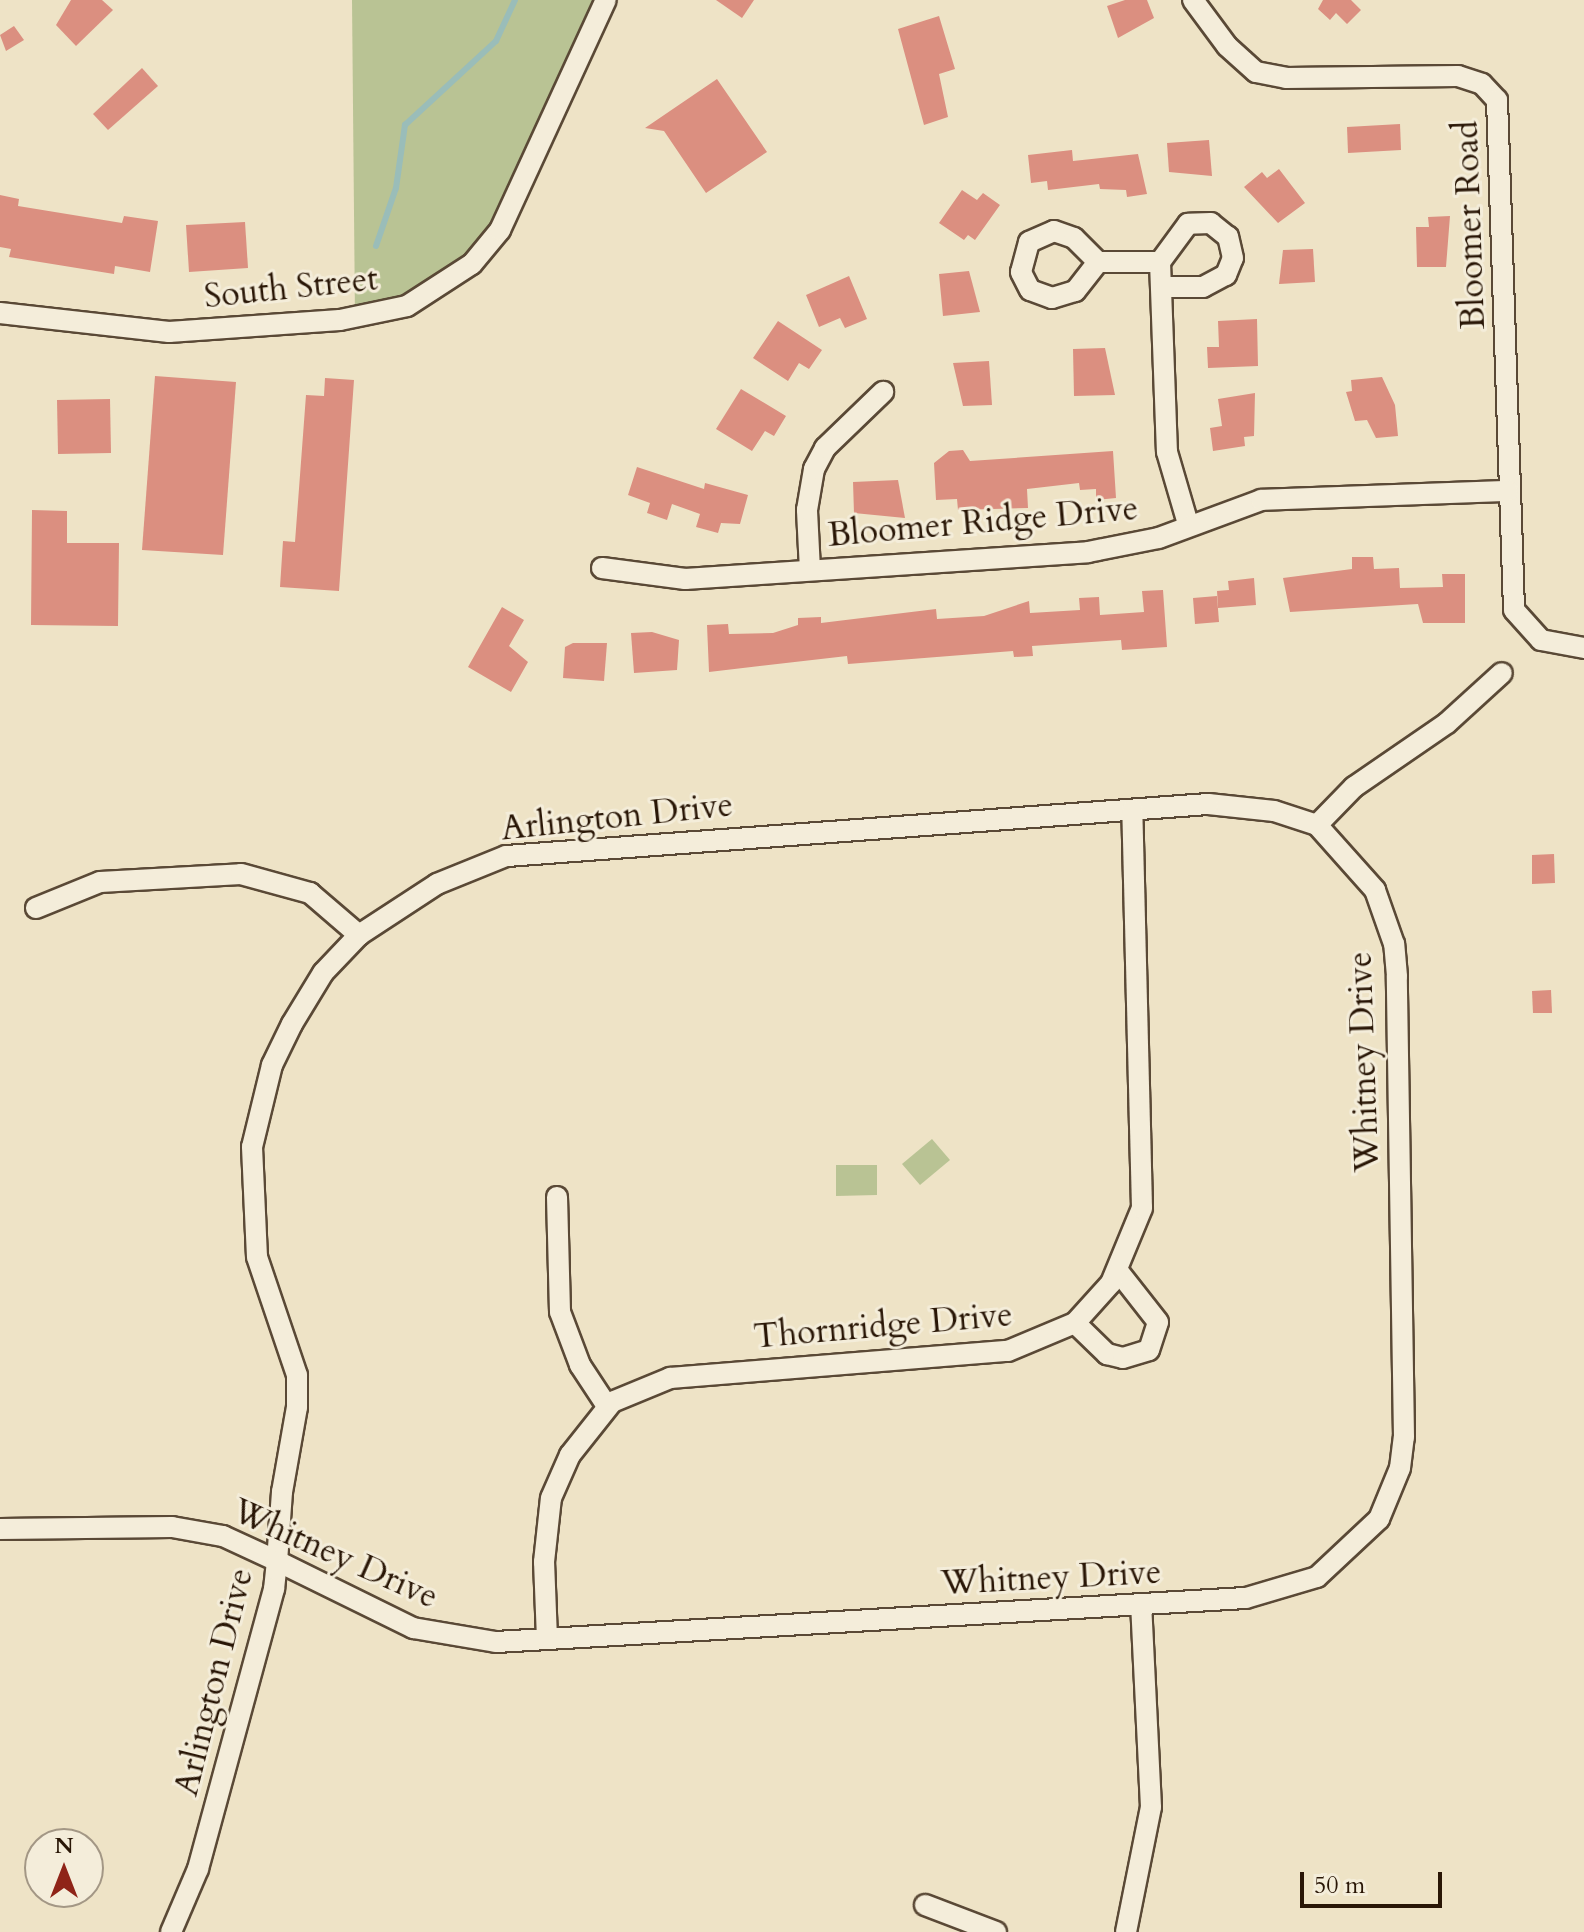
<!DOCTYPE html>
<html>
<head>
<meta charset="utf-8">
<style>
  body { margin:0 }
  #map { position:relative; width:1584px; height:1932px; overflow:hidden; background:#eee3c6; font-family:Cardo,serif }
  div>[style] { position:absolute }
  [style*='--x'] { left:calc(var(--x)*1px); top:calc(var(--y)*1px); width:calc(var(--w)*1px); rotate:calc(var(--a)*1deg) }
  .green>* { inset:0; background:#b9c394 }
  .stream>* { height:6px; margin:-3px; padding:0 3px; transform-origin:3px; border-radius:3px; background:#9abdb9 }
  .building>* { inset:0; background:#db8f80 }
  .roads { filter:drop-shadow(2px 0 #5a4936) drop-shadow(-2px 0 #5a4936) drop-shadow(0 2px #5a4936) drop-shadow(0 -2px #5a4936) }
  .minor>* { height:20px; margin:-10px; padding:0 10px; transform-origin:10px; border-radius:10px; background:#f4edda }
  span { translate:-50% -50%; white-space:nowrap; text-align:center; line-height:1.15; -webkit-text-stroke:6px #f4edda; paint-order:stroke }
  .street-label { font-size:34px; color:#291606 }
  .north { position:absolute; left:24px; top:1828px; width:80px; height:80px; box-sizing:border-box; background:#f4edda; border:2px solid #a39785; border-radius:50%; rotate:0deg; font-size:22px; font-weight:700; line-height:32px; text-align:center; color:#291606 }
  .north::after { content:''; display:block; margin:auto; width:28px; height:36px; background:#8f2418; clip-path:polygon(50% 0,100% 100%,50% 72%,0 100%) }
  .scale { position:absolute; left:1300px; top:1872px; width:142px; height:36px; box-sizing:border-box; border:4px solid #291606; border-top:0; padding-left:10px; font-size:24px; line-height:28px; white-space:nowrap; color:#291606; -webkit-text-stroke:6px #f4edda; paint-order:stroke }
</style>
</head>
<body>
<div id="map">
  <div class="green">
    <div style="clip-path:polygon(352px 0,606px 0,513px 208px,435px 292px,355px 318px)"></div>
    <div style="clip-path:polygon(932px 1139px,950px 1160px,920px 1185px,902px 1164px)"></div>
    <div style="clip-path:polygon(836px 1165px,877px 1165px,877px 1195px,836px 1196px)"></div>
  </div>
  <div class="stream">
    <div style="--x:376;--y:246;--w:61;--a:-71"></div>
    <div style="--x:396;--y:188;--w:64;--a:-81.9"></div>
    <div style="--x:405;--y:125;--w:124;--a:-42.7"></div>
    <div style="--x:496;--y:41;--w:45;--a:-65.1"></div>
  </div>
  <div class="building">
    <div style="clip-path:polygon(71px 0,102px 0,113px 10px,76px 46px,56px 25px)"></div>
    <div style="clip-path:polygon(716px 0,754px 0,742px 18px)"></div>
    <div style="clip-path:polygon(1125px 0,1147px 0,1154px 18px,1118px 38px,1107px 6px)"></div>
    <div style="clip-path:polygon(1323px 0,1351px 0,1361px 10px,1347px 24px,1336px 13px,1330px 20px,1318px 9px)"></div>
    <div style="clip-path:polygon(939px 16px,955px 69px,939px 74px,948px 117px,924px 125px,898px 29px)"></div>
    <div style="clip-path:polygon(14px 26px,24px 40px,6px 51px,0 35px)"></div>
    <div style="clip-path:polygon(142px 68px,158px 86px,108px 130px,93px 114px)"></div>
    <div style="clip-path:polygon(717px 79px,767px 152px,706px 193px,664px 131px,645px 128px)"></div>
    <div style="clip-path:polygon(1400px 124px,1401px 150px,1348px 153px,1347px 127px)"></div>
    <div style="clip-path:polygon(1209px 140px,1212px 176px,1169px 172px,1167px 143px)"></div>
    <div style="clip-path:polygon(1072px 150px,1073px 161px,1138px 154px,1147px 194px,1127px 197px,1126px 190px,1100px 189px,1099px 184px,1048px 190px,1047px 181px,1031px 183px,1028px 155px)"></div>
    <div style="clip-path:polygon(1279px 169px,1305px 203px,1278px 223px,1244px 187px,1262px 172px,1267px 178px)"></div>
    <div style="clip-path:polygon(962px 190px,977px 200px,983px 193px,1000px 205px,975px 240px,968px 235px,964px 240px,939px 223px)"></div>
    <div style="clip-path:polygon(0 195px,19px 199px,18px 206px,122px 223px,124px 216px,158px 221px,150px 272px,115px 266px,114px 274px,9px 257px,11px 249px,0 247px)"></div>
    <div style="clip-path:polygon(1450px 216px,1446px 267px,1417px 267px,1416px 227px,1429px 227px,1428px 217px)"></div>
    <div style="clip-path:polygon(245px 222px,248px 268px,189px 272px,186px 225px)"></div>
    <div style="clip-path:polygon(1313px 249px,1315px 282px,1279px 284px,1283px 250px)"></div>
    <div style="clip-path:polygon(969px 271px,980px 312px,943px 316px,939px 274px)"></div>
    <div style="clip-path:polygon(849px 276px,867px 319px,845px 328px,840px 318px,819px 327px,806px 295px)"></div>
    <div style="clip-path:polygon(1257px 319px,1258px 366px,1208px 368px,1207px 347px,1219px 347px,1218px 321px)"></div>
    <div style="clip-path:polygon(778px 321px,822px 350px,809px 369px,799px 363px,788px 381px,753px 358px)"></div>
    <div style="clip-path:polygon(1105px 348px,1115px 395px,1074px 396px,1073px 349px)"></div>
    <div style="clip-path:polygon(989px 361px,992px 405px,963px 406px,953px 363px)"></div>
    <div style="clip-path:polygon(155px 376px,236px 382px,223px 555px,142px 550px)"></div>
    <div style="clip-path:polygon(1382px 377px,1395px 405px,1398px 436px,1376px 438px,1367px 420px,1355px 421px,1346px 392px,1352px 391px,1351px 380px)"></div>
    <div style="clip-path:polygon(325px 378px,354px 380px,339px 591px,280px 587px,283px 541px,295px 542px,306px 395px,324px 396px)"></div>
    <div style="clip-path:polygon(741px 389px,786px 416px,774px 436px,765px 431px,752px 451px,716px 429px)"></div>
    <div style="clip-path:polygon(1255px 393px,1254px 436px,1244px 437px,1245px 446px,1213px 451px,1210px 428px,1222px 426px,1218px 399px)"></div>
    <div style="clip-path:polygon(110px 399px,111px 453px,58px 454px,57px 400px)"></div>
    <div style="clip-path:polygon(963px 450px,970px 461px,1113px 451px,1116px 498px,1096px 500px,1096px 489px,1080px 490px,1079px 483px,1027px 489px,1028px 508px,958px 510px,957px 499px,936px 500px,934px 463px,949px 451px)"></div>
    <div style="clip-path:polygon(637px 467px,704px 489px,705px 483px,748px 495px,740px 524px,721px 523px,718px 533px,696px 527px,700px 514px,672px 504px,667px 520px,647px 513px,650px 503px,628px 495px)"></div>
    <div style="clip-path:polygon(898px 480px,905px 518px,854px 513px,853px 482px)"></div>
    <div style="clip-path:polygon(32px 510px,67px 511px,67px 543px,119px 543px,118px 626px,31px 625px)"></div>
    <div style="clip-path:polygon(1352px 557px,1373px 557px,1374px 569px,1399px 568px,1400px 588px,1443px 587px,1442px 574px,1465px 574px,1465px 623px,1423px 623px,1418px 604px,1290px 612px,1283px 578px,1352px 569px)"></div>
    <div style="clip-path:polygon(1254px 578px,1256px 605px,1218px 608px,1217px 591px,1229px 590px,1228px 581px)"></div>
    <div style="clip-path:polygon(1163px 590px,1167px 647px,1122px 650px,1121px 640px,1032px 646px,1033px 656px,1014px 657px,1013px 651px,848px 664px,847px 656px,709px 672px,707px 625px,728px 624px,729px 634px,773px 633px,798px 625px,798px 618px,821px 617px,821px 623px,936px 609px,937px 619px,984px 616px,1029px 601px,1030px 613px,1080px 610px,1079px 598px,1099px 597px,1100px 615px,1144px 612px,1142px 591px)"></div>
    <div style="clip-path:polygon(1217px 596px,1219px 622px,1195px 624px,1193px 598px)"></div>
    <div style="clip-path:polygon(502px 607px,524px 620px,509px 646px,528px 662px,511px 692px,468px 667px)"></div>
    <div style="clip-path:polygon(652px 632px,679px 640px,677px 670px,634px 673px,631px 633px)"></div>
    <div style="clip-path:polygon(573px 643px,607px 643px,604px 681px,563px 678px,565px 647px)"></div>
    <div style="clip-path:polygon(1554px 854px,1555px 883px,1532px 884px,1532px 855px)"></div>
    <div style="clip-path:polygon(1551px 990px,1552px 1013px,1533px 1013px,1532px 991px)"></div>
  </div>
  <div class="roads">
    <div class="minor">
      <div style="--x:1193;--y:0;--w:57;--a:53.5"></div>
      <div style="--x:1227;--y:46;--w:39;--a:42"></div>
      <div style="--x:1256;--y:72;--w:31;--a:11"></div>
      <div style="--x:1286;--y:78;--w:172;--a:-0.7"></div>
      <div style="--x:1458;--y:76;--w:25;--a:18"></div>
      <div style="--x:1482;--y:84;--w:22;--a:47"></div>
      <div style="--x:1497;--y:100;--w:510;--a:88.09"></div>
      <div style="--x:1514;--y:610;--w:40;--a:48"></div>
      <div style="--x:1541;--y:640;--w:44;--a:10.5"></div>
      <div style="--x:1098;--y:262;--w:37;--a:128"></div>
      <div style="--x:1075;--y:291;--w:24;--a:163"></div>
      <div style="--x:1052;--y:298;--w:23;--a:-160"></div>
      <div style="--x:1030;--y:290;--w:20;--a:-117"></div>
      <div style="--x:1021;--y:272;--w:31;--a:-75"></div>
      <div style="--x:1029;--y:242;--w:27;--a:-24"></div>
      <div style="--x:1054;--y:231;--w:21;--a:19"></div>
      <div style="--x:1074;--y:238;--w:34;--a:45"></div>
      <div style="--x:1098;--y:262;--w:62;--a:0"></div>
      <div style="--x:1161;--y:287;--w:42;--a:0"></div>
      <div style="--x:1203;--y:287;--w:26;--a:-28"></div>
      <div style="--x:1226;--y:275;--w:18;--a:-68"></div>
      <div style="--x:1233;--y:258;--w:22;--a:-103"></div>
      <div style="--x:1228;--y:237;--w:22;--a:-141"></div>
      <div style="--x:1211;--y:223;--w:23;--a:178"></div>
      <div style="--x:1188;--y:224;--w:47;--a:126.4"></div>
      <div style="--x:1160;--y:262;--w:190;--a:87.9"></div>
      <div style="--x:1167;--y:452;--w:75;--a:73.7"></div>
      <div style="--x:0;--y:313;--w:170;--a:6.4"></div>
      <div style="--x:169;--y:332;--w:171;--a:-4"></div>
      <div style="--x:340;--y:320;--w:68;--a:-11.8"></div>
      <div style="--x:407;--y:306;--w:77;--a:-32.9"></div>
      <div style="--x:472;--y:264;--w:44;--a:-50.5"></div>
      <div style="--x:500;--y:230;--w:253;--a:-65.3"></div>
      <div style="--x:602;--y:568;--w:84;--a:7.5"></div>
      <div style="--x:685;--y:579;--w:404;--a:-3.8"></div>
      <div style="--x:1088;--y:552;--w:72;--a:-11.2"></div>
      <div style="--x:1159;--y:538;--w:109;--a:-20.4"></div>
      <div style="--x:1261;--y:500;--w:247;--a:-2.1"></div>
      <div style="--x:810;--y:570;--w:60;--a:-92.9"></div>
      <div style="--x:807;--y:510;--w:42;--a:-80.3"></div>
      <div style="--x:814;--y:469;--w:24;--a:-62"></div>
      <div style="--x:825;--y:448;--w:81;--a:-44"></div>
      <div style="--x:1317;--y:825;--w:53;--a:-45.8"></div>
      <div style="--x:1354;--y:787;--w:113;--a:-34.5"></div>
      <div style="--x:1447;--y:723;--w:74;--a:-42.3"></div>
      <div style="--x:36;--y:908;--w:69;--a:-22.1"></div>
      <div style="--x:100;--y:882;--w:141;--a:-3.2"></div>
      <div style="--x:241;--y:874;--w:72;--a:15.4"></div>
      <div style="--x:310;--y:893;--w:65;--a:40.6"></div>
      <div style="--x:557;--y:1197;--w:115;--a:88.5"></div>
      <div style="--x:560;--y:1312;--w:57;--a:69.3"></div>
      <div style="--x:580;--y:1365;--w:49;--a:56.6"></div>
      <div style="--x:1075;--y:1323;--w:45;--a:44.1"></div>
      <div style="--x:1107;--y:1354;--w:16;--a:14"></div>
      <div style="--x:1123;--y:1358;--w:27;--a:-17"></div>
      <div style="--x:1149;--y:1350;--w:29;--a:-72"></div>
      <div style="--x:1158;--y:1322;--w:65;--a:-128.1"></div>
      <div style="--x:0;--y:1529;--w:172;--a:-0.7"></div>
      <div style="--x:172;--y:1527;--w:52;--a:10"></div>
      <div style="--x:223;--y:1536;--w:60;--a:24.8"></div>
      <div style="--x:277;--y:1561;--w:152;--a:26.2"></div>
      <div style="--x:413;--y:1628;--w:84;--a:9.6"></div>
      <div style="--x:496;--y:1642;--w:751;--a:-3.36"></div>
      <div style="--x:1246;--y:1598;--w:74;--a:-16.5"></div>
      <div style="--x:1317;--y:1577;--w:85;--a:-43.1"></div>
      <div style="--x:1379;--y:1519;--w:55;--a:-67.6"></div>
      <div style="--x:1400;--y:1468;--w:31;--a:-83"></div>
      <div style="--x:1404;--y:1437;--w:461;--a:-90.9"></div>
      <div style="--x:1397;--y:976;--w:32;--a:-95"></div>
      <div style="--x:1394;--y:944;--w:57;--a:-109.4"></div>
      <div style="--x:1375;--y:890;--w:87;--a:-131.7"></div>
      <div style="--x:1317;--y:825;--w:45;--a:-162"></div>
      <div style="--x:1274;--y:811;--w:66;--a:-173.9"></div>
      <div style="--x:1208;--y:804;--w:704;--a:175.76"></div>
      <div style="--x:506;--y:856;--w:74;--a:157.9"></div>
      <div style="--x:437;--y:884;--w:93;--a:146.8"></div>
      <div style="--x:359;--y:935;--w:52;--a:133.5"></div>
      <div style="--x:323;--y:973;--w:60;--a:121.3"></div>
      <div style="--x:292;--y:1024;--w:46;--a:116"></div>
      <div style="--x:272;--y:1065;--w:84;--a:103.7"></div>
      <div style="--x:252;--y:1147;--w:110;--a:87.4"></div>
      <div style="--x:257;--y:1257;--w:125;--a:71.3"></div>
      <div style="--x:297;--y:1375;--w:32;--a:90"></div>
      <div style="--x:297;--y:1407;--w:86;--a:100"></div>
      <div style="--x:282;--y:1492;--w:69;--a:94.1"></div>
      <div style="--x:277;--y:1561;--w:28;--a:96"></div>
      <div style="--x:274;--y:1589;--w:290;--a:105.2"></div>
      <div style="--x:198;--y:1869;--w:69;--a:113.2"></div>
      <div style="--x:547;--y:1639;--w:77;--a:-92.2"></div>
      <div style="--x:544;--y:1562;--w:64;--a:-83.8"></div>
      <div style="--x:551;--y:1498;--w:47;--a:-66.2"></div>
      <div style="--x:570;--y:1455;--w:68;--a:-51.6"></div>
      <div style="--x:612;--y:1402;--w:63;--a:-22.5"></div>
      <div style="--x:670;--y:1378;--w:339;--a:-4.6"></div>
      <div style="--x:1008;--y:1351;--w:73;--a:-22.7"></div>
      <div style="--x:1075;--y:1323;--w:54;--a:-48"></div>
      <div style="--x:1111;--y:1283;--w:81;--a:-67.5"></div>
      <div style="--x:1142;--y:1208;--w:398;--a:-91.4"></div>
      <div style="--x:925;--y:1905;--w:76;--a:20.8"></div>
      <div style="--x:1126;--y:1932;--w:127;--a:-78.7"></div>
      <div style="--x:1151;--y:1807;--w:202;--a:-92.8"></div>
    </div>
  </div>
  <div class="street-label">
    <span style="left:1470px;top:225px;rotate:-92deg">Bloomer Road</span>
    <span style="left:291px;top:288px;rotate:-6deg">South Street</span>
    <span style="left:983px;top:522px;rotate:-5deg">Bloomer Ridge Drive</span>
    <span style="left:617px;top:817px;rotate:-6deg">Arlington Drive</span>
    <span style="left:1364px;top:1062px;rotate:-92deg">Whitney Drive</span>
    <span style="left:883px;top:1326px;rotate:-5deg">Thornridge Drive</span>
    <span style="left:335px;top:1554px;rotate:24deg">Whitney Drive</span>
    <span style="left:1051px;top:1578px;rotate:-3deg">Whitney Drive</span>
    <span style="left:214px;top:1682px;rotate:-76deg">Arlington Drive</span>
  </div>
  <div class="north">N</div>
  <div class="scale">50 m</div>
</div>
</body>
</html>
